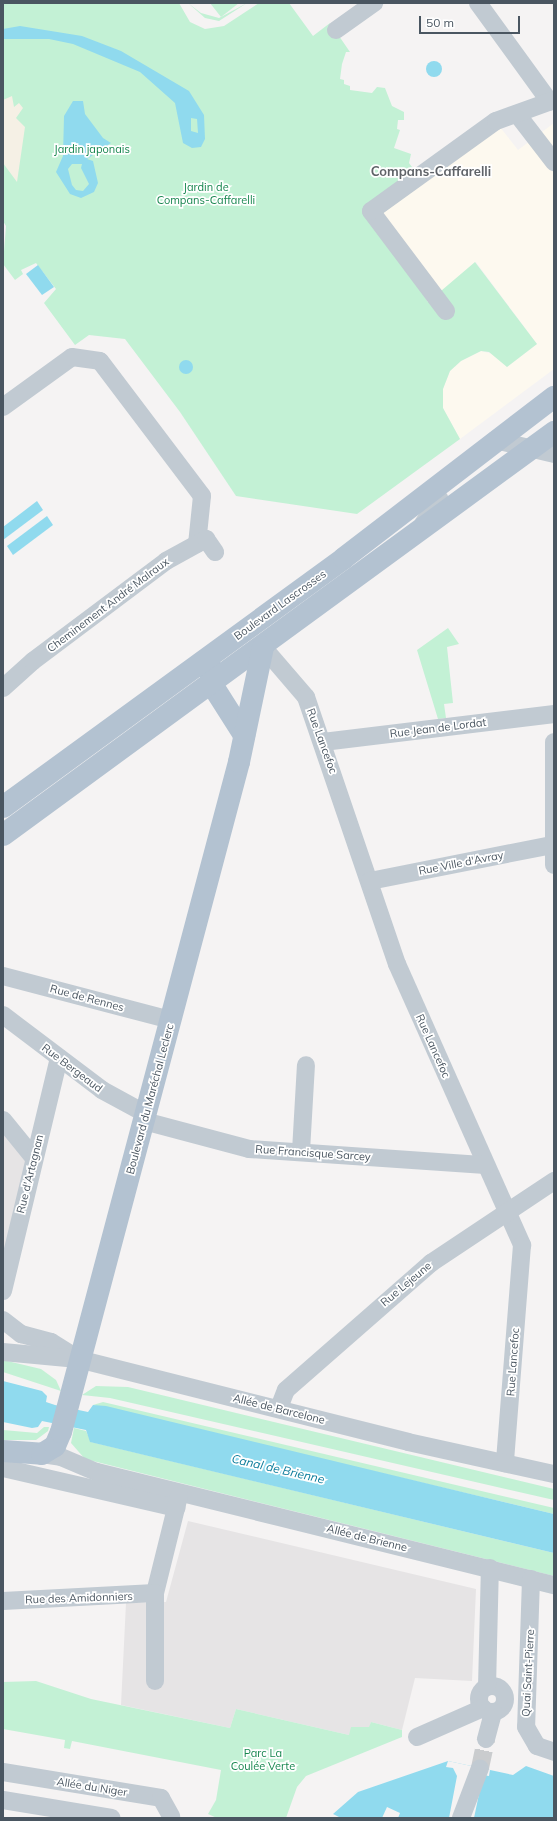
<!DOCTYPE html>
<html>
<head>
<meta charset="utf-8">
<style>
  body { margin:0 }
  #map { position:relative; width:557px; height:1821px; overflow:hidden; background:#f5f3f3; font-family:Mulish,sans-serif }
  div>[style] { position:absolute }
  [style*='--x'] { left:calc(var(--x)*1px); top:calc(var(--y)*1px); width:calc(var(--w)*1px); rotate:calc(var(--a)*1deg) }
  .commercial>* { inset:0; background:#fdf9ef }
  .education>* { inset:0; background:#e6e4e5 }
  .green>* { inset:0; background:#c3f1d5 }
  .sand>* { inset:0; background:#f5f0e5 }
  .water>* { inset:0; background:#90daee }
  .round { border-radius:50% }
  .pier>* { inset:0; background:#f5f3f3 }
  .minor-tunnel>* { height:18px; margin-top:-9px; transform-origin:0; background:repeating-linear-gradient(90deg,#caccce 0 18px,transparent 0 27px) }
  .minor>* { height:18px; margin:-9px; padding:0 9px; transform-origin:9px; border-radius:9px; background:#c1cad2 }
  .minor>.ring { margin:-9px; padding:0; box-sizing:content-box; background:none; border:18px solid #c1cad2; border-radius:50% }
  .major>* { height:22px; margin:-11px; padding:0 11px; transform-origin:11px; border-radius:11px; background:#b3c2d1 }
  span { translate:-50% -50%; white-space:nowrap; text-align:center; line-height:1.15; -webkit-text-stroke:3.5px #fff; paint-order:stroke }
  .park-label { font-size:11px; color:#17864f }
  .street-label { font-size:11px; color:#4a5661 }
  .water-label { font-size:12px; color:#0c7c9b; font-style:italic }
  .quarter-label { font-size:13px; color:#5f6368; font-weight:700 }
  .frame { position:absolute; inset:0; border:4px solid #4a5661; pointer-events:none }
  .scale { position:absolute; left:419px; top:16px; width:101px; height:18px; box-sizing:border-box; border:2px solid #4a5661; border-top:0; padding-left:5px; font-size:12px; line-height:14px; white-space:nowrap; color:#4a5661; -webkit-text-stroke:3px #fff; paint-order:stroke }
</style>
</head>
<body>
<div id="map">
  <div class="commercial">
    <div style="clip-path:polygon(554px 123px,554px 369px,460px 439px,443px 408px,443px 389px,450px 371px,461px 361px,481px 351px,496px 355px,507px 367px,537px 344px,476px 262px,428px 302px,369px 223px,500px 127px,518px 150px)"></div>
  </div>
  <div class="education">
    <div style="clip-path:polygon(3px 1125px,28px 1156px,3px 1264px)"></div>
    <div style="clip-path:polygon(188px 1521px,476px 1589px,472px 1681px,415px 1678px,402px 1730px,371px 1722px,370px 1727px,349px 1735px,236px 1709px,230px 1728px,121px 1705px,126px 1603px,166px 1602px)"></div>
  </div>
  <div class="green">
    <div style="clip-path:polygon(3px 3px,179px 3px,190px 22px,205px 29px,224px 26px,259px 3px,289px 3px,313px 36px,330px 23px,350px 52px,346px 52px,342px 64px,340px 79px,344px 80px,344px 84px,350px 86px,350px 90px,372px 93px,377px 87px,385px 88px,392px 106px,404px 112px,404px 120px,398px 120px,397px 129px,400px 130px,394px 148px,411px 154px,409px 163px,424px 183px,376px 218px,428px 302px,475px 262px,537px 344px,507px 367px,489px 352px,481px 351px,461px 361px,450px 371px,443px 389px,443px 408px,460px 439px,357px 514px,236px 496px,180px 412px,125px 339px,89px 335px,75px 345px,44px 303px,56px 289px,36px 263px,21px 270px,23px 274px,15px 280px,3px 264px,6px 226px,3px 221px)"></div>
    <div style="clip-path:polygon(188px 3px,201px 13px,219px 18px,247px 3px,219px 21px,205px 18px)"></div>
    <div style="clip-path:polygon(210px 3px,239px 3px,221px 17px)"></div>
    <div style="clip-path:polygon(448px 628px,459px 644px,447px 647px,453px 703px,444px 704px,446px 718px,438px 719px,417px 650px)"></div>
    <div style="clip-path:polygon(3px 1360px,41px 1369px,56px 1380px,61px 1391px,3px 1372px)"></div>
    <div style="clip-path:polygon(96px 1386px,128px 1387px,554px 1489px,554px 1500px,110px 1398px,82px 1395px)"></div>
    <div style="clip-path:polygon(103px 1402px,554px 1508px,554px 1514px,93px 1405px)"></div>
    <div style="clip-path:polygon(44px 1427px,49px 1427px,48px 1431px,36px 1440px,3px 1440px,3px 1430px,37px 1433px)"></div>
    <div style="clip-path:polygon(74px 1428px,86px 1431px,91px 1442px,554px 1553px,554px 1576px,85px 1459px,71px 1443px)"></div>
    <div style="clip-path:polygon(36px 1681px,91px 1699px,230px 1728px,236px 1709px,349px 1735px,351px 1727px,369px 1727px,371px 1722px,402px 1730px,402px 1737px,306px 1776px,297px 1787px,286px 1818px,217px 1818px,208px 1814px,216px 1800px,221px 1770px,72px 1741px,70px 1749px,64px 1748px,65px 1740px,3px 1729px,3px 1682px)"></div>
  </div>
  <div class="sand">
    <div style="clip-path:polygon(12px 96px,14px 107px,19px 103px,23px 108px,16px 118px,25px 127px,17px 182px,3px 163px,3px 100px)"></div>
  </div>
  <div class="water">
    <div style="clip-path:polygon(evenodd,20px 26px,82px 36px,121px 51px,189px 91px,204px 115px,205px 139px,201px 147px,192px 148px,183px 143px,175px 103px,140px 72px,73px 44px,49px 39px,3px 39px,3px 29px,20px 26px,191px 118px,197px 119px,198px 133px,191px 131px,191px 118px)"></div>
    <div class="round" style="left:426px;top:61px;width:16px;height:16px"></div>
    <div style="clip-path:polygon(evenodd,73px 101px,83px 101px,85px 114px,103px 138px,111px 143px,87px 159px,93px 161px,98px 183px,94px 192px,81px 198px,70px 194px,56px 172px,63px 156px,64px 116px,73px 101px,72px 164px,82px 164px,81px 168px,89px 184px,83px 191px,76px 190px,72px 185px,68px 169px,72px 164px)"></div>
    <div style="clip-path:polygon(38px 265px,54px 287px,42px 295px,26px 274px)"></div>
    <div class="round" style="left:179px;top:360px;width:14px;height:14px"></div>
    <div style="clip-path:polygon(37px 501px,43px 510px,3px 540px,3px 527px)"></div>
    <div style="clip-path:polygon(47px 516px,53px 525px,13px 555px,7px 546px)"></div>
    <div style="clip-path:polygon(3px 1381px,42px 1391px,47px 1396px,46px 1402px,55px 1405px,88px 1412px,93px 1405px,106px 1406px,554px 1514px,554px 1553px,90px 1442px,86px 1430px,42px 1421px,38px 1427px,32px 1428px,3px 1422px)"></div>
    <div style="clip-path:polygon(448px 1761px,513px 1775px,526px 1766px,554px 1776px,554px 1818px,398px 1818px,400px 1813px,387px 1807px,382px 1818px,341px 1818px,333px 1814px,358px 1792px)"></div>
  </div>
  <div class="pier">
    <div style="clip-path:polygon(448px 1761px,490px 1770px,489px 1776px,483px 1775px,474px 1818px,449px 1818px,457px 1776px,453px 1768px,446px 1767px)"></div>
  </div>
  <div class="minor-tunnel">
    <div style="--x:480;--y:1768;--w:30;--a:-78"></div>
  </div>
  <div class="minor">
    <div style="--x:478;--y:3;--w:122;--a:54"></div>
    <div style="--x:336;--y:30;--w:47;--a:-35.4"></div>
    <div style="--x:517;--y:114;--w:61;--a:52.4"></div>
    <div style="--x:446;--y:311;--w:125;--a:-126.9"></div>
    <div style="--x:371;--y:211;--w:154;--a:-35.8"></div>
    <div style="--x:496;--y:121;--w:62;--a:-19.9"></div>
    <div style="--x:3;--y:407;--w:85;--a:-35.9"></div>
    <div style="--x:72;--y:357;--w:28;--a:8"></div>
    <div style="--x:100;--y:361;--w:169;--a:52.9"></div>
    <div style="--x:202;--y:496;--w:48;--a:95.9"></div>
    <div style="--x:495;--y:440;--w:61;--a:13.3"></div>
    <div style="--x:423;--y:524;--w:30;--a:-56"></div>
    <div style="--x:263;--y:647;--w:66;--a:49.3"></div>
    <div style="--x:306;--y:697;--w:282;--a:71.2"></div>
    <div style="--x:397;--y:964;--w:308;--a:66"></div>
    <div style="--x:522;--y:1245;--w:219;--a:94.5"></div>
    <div style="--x:3;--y:688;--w:40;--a:-42"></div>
    <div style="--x:33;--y:661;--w:166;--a:-36.9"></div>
    <div style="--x:166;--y:561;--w:46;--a:-28.8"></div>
    <div style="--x:206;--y:539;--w:16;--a:55"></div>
    <div style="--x:323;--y:742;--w:233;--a:-6.9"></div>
    <div style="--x:554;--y:742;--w:123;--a:90"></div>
    <div style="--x:370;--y:881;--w:185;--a:-11.2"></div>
    <div style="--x:3;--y:976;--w:174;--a:14.7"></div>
    <div style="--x:3;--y:1015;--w:124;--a:37.1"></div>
    <div style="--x:102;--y:1090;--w:50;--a:28.6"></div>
    <div style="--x:3;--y:1120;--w:49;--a:50.8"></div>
    <div style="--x:144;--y:1121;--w:109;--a:14.9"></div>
    <div style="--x:249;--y:1149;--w:237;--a:3.9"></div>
    <div style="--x:301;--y:1151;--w:86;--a:-86.7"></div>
    <div style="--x:3;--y:1291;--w:240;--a:-76.5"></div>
    <div style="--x:3;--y:1320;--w:23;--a:38"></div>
    <div style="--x:21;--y:1334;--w:31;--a:15"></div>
    <div style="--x:51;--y:1342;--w:32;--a:32"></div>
    <div style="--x:3;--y:1352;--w:75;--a:5.3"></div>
    <div style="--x:78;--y:1359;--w:340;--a:14.1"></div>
    <div style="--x:408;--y:1442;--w:149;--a:12.4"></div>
    <div style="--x:279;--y:1408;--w:19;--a:-69"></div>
    <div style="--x:286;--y:1390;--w:193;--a:-41.2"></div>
    <div style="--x:431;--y:1263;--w:148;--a:-33.7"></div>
    <div style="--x:42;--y:1454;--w:19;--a:9"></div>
    <div style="--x:61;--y:1457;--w:39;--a:23"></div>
    <div style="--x:97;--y:1472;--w:471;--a:13.9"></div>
    <div style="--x:3;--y:1468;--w:178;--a:13"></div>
    <div style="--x:531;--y:1579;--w:148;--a:91.9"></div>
    <div style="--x:526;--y:1727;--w:22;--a:60"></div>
    <div style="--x:537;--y:1746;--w:18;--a:19"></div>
    <div style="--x:155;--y:1593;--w:100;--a:-76.1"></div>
    <div style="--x:3;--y:1601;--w:152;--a:-3"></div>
    <div style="--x:155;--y:1681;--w:88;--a:-90"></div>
    <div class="ring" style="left:479px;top:1686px;width:8px;height:8px"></div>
    <div style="--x:487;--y:1687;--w:119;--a:-88.6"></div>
    <div style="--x:417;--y:1737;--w:72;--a:-23.7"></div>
    <div style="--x:486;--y:1739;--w:28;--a:-75"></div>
    <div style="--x:3;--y:1772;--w:160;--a:9.3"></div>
    <div style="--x:161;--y:1798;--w:21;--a:61"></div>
    <div style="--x:3;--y:1800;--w:110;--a:9.4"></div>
    <div style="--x:461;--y:1818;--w:53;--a:-69.2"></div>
  </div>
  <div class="major">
    <div style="--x:211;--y:668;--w:15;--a:90"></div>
    <div style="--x:211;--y:683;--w:62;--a:57.6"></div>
    <div style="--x:3;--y:807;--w:422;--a:-36.1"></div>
    <div style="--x:344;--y:558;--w:265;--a:-37.5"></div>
    <div style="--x:3;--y:835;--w:683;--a:-36.18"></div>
    <div style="--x:3;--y:1451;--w:39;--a:4"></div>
    <div style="--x:42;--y:1454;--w:15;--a:-32"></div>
    <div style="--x:55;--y:1446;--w:15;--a:-67"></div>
    <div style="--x:61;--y:1432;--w:693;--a:-75.12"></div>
    <div style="--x:239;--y:762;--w:117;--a:-78.2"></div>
  </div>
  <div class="park-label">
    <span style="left:92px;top:149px">Jardin japonais</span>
    <span style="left:206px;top:194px">Jardin de<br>Compans-Caffarelli</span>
    <span style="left:263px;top:1760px">Parc La<br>Coulée Verte</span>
  </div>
  <div class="street-label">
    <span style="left:108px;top:605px;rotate:-37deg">Cheminement André Malraux</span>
    <span style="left:280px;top:605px;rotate:-36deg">Boulevard Lascrosses</span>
    <span style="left:438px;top:728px;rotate:-7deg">Rue Jean de Lordat</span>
    <span style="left:322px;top:741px;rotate:70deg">Rue Lancefoc</span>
    <span style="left:461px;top:863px;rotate:-11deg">Rue Ville d'Avray</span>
    <span style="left:87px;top:998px;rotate:15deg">Rue de Rennes</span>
    <span style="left:433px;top:1046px;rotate:66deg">Rue Lancefoc</span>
    <span style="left:72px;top:1068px;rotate:37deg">Rue Bergeaud</span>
    <span style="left:150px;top:1099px;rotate:-75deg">Boulevard du Maréchal Leclerc</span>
    <span style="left:313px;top:1153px;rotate:4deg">Rue Francisque Sarcey</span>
    <span style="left:30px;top:1174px;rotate:-76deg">Rue d'Artagnan</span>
    <span style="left:406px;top:1284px;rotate:-40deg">Rue Lejeune</span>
    <span style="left:513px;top:1362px;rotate:-86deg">Rue Lancefoc</span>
    <span style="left:279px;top:1409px;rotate:14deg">Allée de Barcelone</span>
    <span style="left:367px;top:1538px;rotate:14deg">Allée de Brienne</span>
    <span style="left:79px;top:1598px;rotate:-2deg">Rue des Amidonniers</span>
    <span style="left:528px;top:1673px;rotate:-87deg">Quai Saint-Pierre</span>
    <span style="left:92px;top:1787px;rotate:9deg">Allée du Niger</span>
  </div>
  <div class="water-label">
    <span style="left:278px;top:1469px;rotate:13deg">Canal de Brienne</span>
  </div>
  <div class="quarter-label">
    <span style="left:431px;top:171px">Compans-Caffarelli</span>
  </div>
  <div class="frame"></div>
  <div class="scale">50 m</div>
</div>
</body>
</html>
